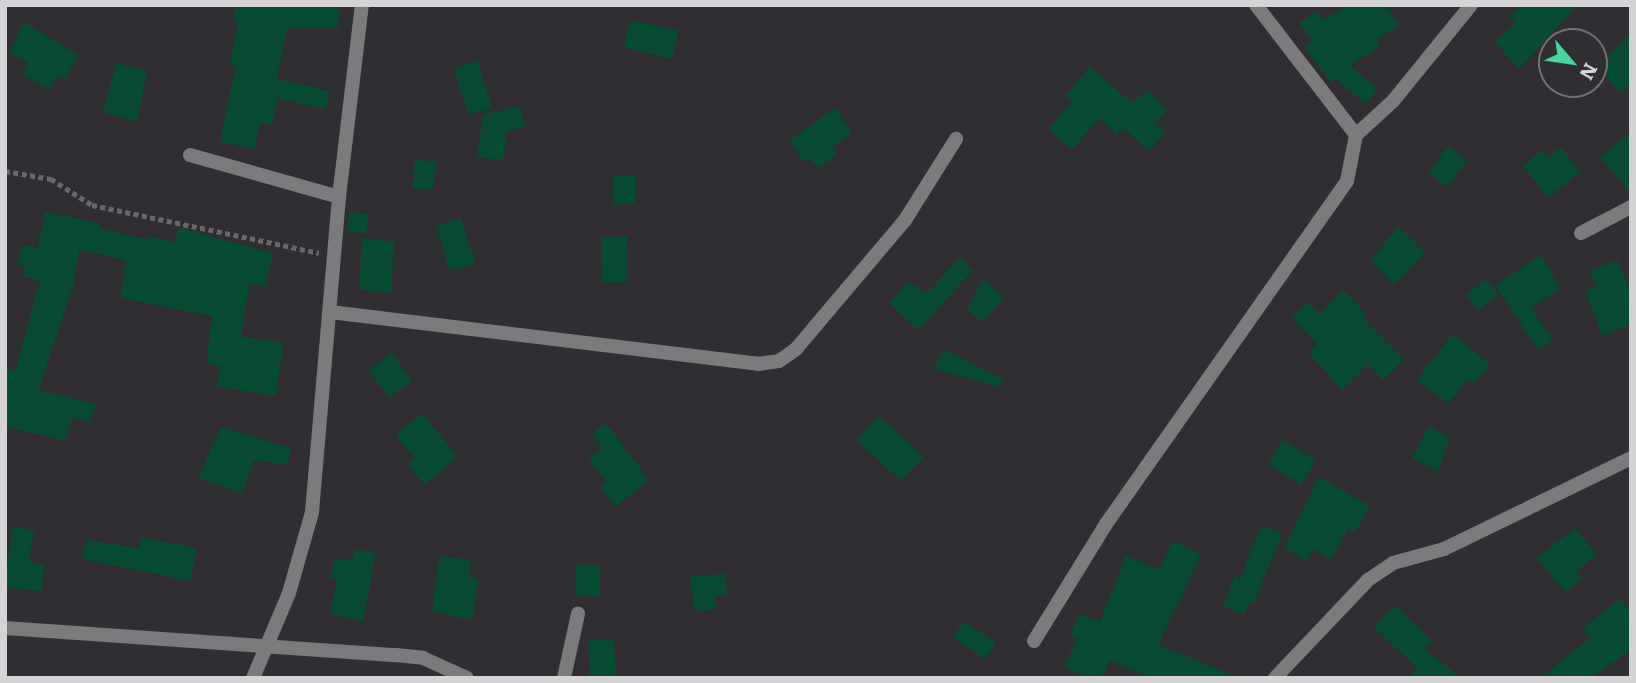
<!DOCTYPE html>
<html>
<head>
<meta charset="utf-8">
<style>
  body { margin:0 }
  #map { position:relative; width:1636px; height:683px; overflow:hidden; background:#302e32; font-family:Literata,serif }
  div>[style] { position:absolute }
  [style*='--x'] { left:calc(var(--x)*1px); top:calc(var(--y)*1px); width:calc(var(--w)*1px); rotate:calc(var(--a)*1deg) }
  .building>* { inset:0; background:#074b33 }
  .path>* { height:4.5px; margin-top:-2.25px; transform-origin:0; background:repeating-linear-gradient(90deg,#69676a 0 5px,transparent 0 8.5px) }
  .service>* { height:14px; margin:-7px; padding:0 7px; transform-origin:7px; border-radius:7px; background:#7b7a7c }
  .minor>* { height:14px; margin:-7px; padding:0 7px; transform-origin:7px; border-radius:7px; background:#7b7a7c }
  span { translate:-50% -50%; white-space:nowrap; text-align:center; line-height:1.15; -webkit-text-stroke:7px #302e32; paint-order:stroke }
  .frame { position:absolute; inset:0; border:7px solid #d4d3d5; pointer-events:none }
  .north { position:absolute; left:1538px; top:28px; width:70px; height:70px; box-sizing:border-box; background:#302e32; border:2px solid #727073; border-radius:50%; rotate:119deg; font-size:19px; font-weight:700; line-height:28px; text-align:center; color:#d4d3d5 }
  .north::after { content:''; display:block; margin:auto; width:24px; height:32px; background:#49d49c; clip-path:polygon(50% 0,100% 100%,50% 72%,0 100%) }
</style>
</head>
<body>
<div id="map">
  <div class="building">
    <div style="clip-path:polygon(235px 5px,340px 5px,338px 28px,287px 28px,277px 79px,330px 91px,325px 109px,278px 98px,272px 125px,260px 123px,255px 149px,220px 142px,236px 66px,230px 65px,238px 22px,234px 22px)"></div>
    <div style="clip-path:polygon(1347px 5px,1386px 5px,1399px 25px,1376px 40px,1380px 46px,1350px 66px,1378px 89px,1366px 104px,1336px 79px,1331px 82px,1304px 47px,1312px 41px,1299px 23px,1317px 11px,1324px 20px)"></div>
    <div style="clip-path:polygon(1522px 5px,1578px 5px,1519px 69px,1495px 42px,1515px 23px,1509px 16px)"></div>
    <div style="clip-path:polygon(630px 20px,679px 31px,672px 59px,624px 48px)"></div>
    <div style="clip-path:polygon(24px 22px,78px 55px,65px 80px,57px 76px,50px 90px,22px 75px,28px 62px,9px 53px)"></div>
    <div style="clip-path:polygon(1631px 33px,1631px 83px,1621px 93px,1596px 67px)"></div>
    <div style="clip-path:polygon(477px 60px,492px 108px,469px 115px,453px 69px)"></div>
    <div style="clip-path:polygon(117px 63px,147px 71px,137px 122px,102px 112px)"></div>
    <div style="clip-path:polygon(1090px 66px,1132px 103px,1147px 89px,1167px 111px,1154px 123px,1165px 132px,1149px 152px,1124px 128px,1116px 136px,1100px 117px,1072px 150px,1048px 129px,1072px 101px,1065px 96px)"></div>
    <div style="clip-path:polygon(520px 106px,525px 127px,507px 131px,503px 160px,477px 157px,483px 115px)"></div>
    <div style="clip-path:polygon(835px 108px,852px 133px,832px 147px,837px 154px,818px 169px,810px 158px,805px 163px,789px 141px)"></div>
    <div style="clip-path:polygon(1631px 131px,1631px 193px,1600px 158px)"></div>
    <div style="clip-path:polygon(1448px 146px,1467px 160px,1447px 187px,1428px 173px)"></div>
    <div style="clip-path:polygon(1561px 147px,1580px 172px,1548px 198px,1523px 166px,1542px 150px,1548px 157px)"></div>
    <div style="clip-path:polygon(415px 160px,437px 162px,433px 190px,412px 188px)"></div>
    <div style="clip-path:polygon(614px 175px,635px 175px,635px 204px,614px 205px)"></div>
    <div style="clip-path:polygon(45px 212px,100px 223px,99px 228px,148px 240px,149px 236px,175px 242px,179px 228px,273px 253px,265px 286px,250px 283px,241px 337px,283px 342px,276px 396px,217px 387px,220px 366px,206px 364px,212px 316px,120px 298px,126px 260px,79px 250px,73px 286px,38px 390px,96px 404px,90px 422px,72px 417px,66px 441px,5px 427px,5px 367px,16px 370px,40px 280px,23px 277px,25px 266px,18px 265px,22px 245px,38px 248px)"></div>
    <div style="clip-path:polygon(349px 212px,368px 214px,366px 233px,347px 232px)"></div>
    <div style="clip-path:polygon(461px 218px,475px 264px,450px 271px,436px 226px)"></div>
    <div style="clip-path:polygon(1398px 226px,1425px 253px,1394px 285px,1371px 261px)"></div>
    <div style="clip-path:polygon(627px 236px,628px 282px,602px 283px,601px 237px)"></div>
    <div style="clip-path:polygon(362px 238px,394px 242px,391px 294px,359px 289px)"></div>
    <div style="clip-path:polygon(1540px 255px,1561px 288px,1531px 308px,1553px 340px,1538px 350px,1495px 285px)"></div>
    <div style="clip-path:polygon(960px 257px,973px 270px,918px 330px,889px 303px,908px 282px,927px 293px)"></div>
    <div style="clip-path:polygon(1618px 260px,1631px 294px,1631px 325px,1602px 336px,1586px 291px,1596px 287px,1590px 270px)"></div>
    <div style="clip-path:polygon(983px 279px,1004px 298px,982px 322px,967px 309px)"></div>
    <div style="clip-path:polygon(1486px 279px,1498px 295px,1478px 310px,1466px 295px)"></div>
    <div style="clip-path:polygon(1343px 290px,1367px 315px,1363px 319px,1404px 360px,1383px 380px,1368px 364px,1342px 390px,1309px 353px,1317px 344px,1292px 318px,1308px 302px,1320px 314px)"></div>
    <div style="clip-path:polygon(1452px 334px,1490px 364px,1474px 384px,1468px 379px,1448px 404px,1417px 380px)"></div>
    <div style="clip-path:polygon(944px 349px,1003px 379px,1000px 387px,934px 369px)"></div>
    <div style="clip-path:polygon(392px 353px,412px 381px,389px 398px,369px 370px)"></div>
    <div style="clip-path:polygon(422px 413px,458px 457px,424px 485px,407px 464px,414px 458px,396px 435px)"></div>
    <div style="clip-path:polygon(879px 416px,924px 457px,901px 481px,857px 440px)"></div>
    <div style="clip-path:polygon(606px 423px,649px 480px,615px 507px,600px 486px,606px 482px,589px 459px,603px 448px,592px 434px)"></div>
    <div style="clip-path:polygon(1429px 426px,1450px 438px,1438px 472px,1412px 458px)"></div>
    <div style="clip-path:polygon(221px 427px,291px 448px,288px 465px,254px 460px,242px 494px,198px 478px)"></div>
    <div style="clip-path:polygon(1282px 439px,1316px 460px,1301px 485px,1268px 464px)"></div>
    <div style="clip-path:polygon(1319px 477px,1370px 506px,1355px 532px,1348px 529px,1331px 559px,1314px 549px,1307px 561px,1284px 548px)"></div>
    <div style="clip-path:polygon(1261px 526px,1282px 534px,1253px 605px,1249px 603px,1244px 615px,1223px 606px,1235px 576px,1240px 578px)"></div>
    <div style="clip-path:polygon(12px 527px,34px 530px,29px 562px,44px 564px,41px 591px,5px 588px)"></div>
    <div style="clip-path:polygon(1575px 528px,1597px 555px,1576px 571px,1582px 579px,1565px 593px,1537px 558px)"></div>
    <div style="clip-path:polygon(141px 537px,197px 548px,190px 581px,83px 559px,86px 540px,139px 548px)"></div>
    <div style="clip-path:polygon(1173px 541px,1201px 555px,1158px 645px,1241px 678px,1150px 678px,1110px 660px,1102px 678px,1087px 678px,1064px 667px,1077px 639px,1070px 636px,1080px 613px,1100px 622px,1126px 555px,1158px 570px)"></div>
    <div style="clip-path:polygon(355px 549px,376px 553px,363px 621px,330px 614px,337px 579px,330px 577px,334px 558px,352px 561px)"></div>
    <div style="clip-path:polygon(440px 556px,471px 560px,469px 577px,478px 578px,472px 620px,432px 611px)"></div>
    <div style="clip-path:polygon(576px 565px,600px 565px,600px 597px,575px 596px)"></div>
    <div style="clip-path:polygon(726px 574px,727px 596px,715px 596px,716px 610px,695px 611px,690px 576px)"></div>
    <div style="clip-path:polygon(1620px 598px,1631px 612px,1631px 650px,1591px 678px,1540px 678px,1590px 638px,1583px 628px)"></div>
    <div style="clip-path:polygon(1395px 605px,1433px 642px,1425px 650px,1462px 678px,1408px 678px,1417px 668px,1374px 627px)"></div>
    <div style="clip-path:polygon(963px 621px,996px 643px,985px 659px,953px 638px)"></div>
    <div style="clip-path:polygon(614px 639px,616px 678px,590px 678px,588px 640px)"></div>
  </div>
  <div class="path">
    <div style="--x:5;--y:171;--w:47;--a:9.9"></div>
    <div style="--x:51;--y:179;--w:49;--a:32.4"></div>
    <div style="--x:92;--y:205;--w:232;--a:11.9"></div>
  </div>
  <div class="service">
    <div style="--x:190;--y:155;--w:155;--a:15.7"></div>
    <div style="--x:564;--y:678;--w:66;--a:-77.7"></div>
  </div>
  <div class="minor">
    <div style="--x:1256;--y:5;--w:164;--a:52.4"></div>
    <div style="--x:1581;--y:233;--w:56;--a:-27.5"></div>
    <div style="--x:330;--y:312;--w:431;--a:6.9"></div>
    <div style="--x:758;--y:364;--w:21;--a:-8"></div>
    <div style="--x:779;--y:361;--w:21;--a:-35"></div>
    <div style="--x:796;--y:349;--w:169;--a:-49.8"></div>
    <div style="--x:905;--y:220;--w:96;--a:-57.8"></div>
    <div style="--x:5;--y:628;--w:392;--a:4"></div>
    <div style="--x:396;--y:655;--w:27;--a:6"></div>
    <div style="--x:423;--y:658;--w:48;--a:24.4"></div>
    <div style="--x:1034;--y:641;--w:137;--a:-58.4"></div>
    <div style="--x:1106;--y:524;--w:419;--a:-54.9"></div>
    <div style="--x:1347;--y:181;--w:47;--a:-78.9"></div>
    <div style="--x:1356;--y:135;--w:50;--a:-42.6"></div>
    <div style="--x:1393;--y:101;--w:124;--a:-50.9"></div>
    <div style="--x:253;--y:678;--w:92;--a:-67"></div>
    <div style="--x:289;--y:593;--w:84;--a:-74.1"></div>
    <div style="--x:312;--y:512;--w:316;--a:-85.1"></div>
    <div style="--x:339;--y:197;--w:193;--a:-83.2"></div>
    <div style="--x:1275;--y:678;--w:135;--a:-46.5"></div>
    <div style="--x:1368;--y:580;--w:30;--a:-34"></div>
    <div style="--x:1393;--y:563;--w:53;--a:-15.4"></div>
    <div style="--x:1444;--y:549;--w:208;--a:-25.9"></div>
  </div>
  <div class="frame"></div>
  <div class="north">N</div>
</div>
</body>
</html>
